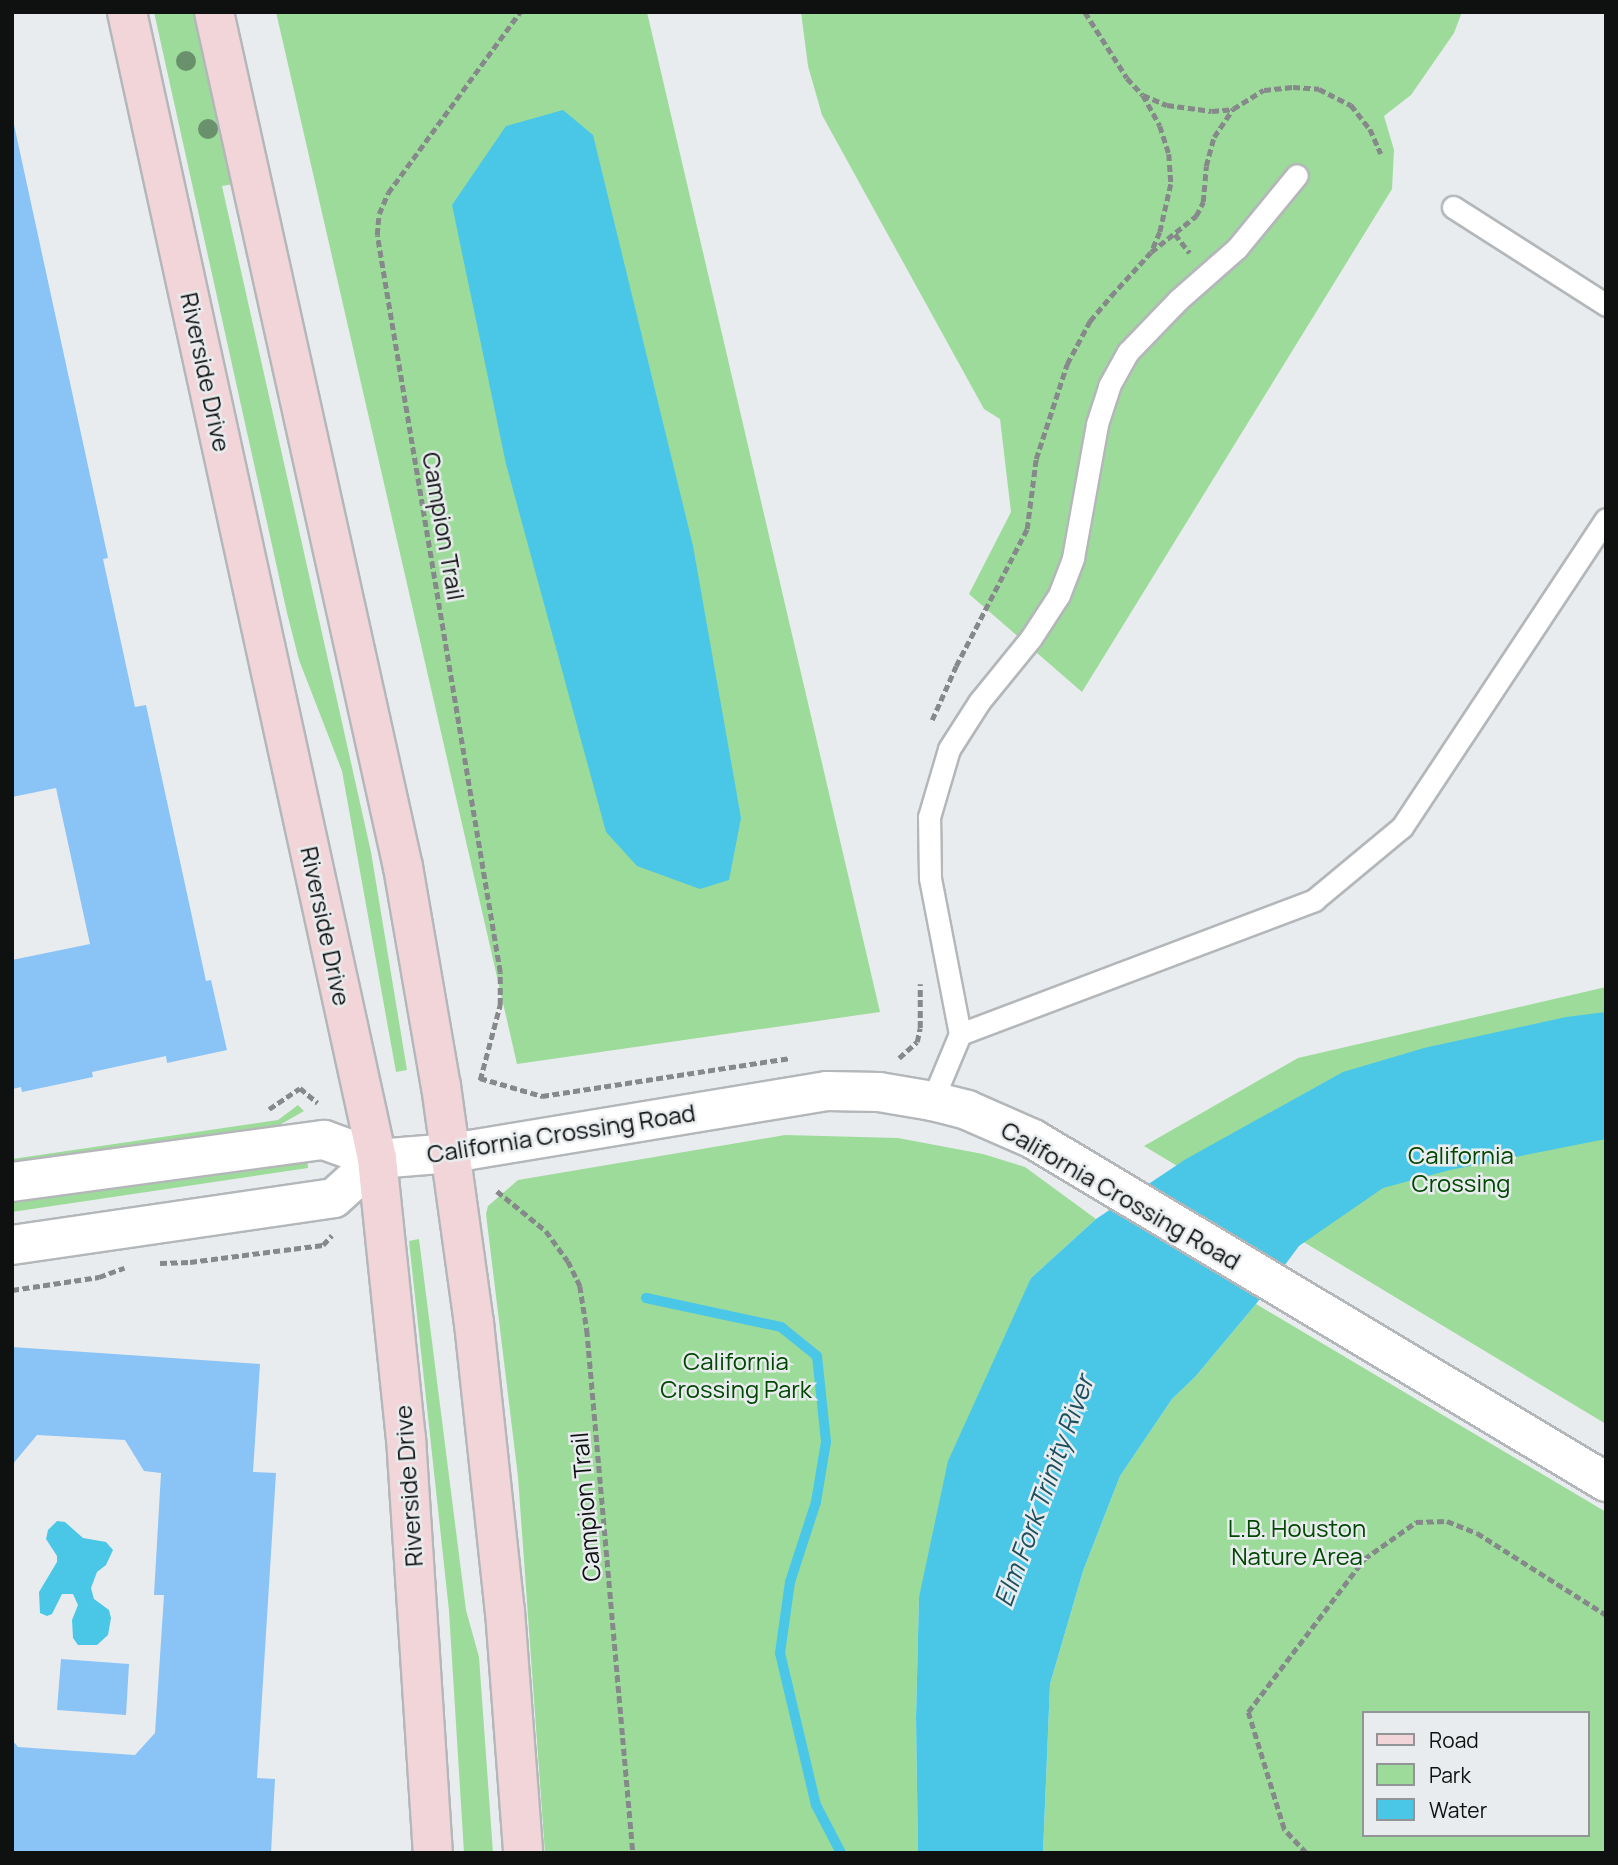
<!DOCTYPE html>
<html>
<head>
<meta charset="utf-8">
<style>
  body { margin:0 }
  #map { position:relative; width:1618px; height:1865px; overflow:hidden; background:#e9ecee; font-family:Manrope,sans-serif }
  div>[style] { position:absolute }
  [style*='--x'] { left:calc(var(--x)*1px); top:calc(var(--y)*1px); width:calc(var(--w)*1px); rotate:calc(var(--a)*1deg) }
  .green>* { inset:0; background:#9ddb9a }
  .water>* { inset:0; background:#4ac7e7 }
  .stream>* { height:10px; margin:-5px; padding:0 5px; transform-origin:5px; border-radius:5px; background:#4ac7e7 }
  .building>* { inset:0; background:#8ac3f6 }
  .path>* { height:4.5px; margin-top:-2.25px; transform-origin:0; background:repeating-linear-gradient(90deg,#86898a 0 7px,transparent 0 10.5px) }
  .roads { filter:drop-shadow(2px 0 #b4b7b9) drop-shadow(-2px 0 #b4b7b9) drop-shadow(0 2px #b4b7b9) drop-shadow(0 -2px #b4b7b9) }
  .service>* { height:21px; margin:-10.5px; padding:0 10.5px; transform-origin:10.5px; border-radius:10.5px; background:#fff }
  .tertiary>* { height:38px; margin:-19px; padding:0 19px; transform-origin:19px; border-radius:19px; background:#fff }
  .secondary>* { height:38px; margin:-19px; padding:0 19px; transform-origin:19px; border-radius:19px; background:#f1d5d8 }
  .trees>* { width:20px; height:20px; margin:-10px; border-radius:50%; background:#69926c }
  span { translate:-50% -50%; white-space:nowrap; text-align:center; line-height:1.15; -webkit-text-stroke:5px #e9ecee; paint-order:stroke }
  .street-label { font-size:24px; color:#0f1010 }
  .park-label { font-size:24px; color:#004802 }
  .water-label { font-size:26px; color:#1b4f5d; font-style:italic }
  .frame { position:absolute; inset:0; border:14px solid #0f1010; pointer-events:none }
  .legend { position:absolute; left:1362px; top:1711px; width:228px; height:126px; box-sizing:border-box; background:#e9ecee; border:2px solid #929495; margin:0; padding:9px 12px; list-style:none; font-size:21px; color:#0f1010 }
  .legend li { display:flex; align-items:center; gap:14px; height:35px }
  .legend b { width:35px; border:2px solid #929495 }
</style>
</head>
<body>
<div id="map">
  <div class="green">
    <div style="clip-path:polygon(154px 12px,195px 12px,234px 184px,222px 186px,371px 852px,407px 1070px,396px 1072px,342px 771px,299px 660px,287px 613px)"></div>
    <div style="clip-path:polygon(276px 12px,647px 12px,880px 1012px,517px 1064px)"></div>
    <div style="clip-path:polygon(801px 12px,1462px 12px,1454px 33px,1411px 95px,1384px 116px,1394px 150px,1392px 189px,1082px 692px,969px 594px,1011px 512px,1000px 419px,984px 409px,822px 115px,808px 66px)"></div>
    <div style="clip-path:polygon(1606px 987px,1606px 1424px,1144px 1146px,1298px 1058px)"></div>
    <div style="clip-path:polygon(298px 1105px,304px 1111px,276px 1127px,12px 1167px,12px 1159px,278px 1120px)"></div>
    <div style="clip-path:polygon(785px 1135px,898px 1138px,983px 1154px,1025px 1167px,1096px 1219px,1031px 1278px,919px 1597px,916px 1718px,918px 1853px,545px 1853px,518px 1477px,486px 1214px,488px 1206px,518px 1180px)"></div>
    <div style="clip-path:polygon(307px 1158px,308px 1168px,12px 1212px,12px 1198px)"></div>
    <div style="clip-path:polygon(419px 1239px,466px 1610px,479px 1657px,493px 1853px,464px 1853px,449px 1611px,409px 1241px)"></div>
    <div style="clip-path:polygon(evenodd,1256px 1304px,1606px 1512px,1606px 1853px,1043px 1853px,1050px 1684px,1083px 1571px,1120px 1476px,1172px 1399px,1195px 1377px,1256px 1304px,1364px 1713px,1588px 1713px,1588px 1835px,1364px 1835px,1364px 1713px)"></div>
  </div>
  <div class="water">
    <div style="clip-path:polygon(563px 110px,593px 135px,693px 546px,741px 818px,729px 880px,700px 889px,637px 866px,606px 832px,506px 464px,452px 205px,506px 126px)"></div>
    <div style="clip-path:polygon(1606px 1012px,1606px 1139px,1450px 1170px,1383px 1188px,1299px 1246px,1256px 1304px,1195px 1377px,1172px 1399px,1120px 1476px,1083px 1571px,1050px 1684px,1043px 1853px,918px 1853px,916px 1718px,919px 1597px,948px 1461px,1031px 1278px,1096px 1219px,1186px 1159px,1343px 1072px,1424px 1048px,1566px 1017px)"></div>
    <div style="clip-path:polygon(57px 1521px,65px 1522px,83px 1538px,106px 1542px,113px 1550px,106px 1565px,97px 1572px,91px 1588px,94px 1599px,109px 1610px,111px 1618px,108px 1635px,97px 1645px,78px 1645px,73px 1638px,72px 1620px,78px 1605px,73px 1594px,62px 1594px,52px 1614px,47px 1616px,40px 1613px,39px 1592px,57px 1562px,57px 1556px,46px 1539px,48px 1530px)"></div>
  </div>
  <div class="stream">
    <div style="--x:646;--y:1298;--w:138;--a:12.1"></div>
    <div style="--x:781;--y:1327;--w:46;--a:38.9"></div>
    <div style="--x:817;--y:1356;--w:86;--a:84"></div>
    <div style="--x:826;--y:1442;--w:61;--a:99.5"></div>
    <div style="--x:816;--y:1502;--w:84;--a:108"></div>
    <div style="--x:790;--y:1582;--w:72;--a:98"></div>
    <div style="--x:780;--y:1653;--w:156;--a:76.7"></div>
    <div style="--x:816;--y:1805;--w:54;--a:62.5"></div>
  </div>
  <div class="building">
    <div style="clip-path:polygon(13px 120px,108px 558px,103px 559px,135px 707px,146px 705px,206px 981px,211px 980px,227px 1050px,167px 1063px,166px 1056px,92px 1072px,93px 1077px,22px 1092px,21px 1087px,12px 1089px,12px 960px,90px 944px,56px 788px,12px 797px)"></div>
    <div style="clip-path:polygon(12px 1347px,260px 1364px,253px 1472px,276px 1473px,257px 1778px,275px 1779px,271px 1853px,12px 1853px,12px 1740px,18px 1747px,135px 1755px,155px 1733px,164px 1595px,154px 1595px,161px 1473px,144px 1471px,125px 1440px,37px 1435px,12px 1465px)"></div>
    <div style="clip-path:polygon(61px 1659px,129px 1664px,126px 1715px,57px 1710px)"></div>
  </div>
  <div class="path">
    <div style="--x:1085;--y:12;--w:78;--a:57.5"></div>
    <div style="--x:1127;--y:78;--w:23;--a:47"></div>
    <div style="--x:1143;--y:95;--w:35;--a:61"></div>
    <div style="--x:1160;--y:126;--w:29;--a:72"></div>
    <div style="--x:1169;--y:154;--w:30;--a:86"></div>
    <div style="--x:1171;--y:184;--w:49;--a:102.9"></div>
    <div style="--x:1160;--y:232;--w:21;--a:113"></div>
    <div style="--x:1143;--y:95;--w:26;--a:23"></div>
    <div style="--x:1167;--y:105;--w:45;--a:7.6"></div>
    <div style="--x:1212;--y:111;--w:21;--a:-5"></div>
    <div style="--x:1233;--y:109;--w:36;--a:-32"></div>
    <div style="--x:1264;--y:90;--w:29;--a:-6"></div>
    <div style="--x:1293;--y:87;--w:26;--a:4"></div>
    <div style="--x:1319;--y:89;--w:36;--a:27"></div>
    <div style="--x:1351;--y:105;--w:31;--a:52"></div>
    <div style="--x:1370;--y:129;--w:27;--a:66"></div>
    <div style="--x:1175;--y:234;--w:24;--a:52"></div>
    <div style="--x:932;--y:720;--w:59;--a:-66"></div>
    <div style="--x:956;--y:666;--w:154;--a:-62.6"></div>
    <div style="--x:1027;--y:529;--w:71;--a:-82.7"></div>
    <div style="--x:1036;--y:459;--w:100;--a:-71.9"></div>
    <div style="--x:1067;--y:364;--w:49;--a:-61.9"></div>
    <div style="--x:1090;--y:321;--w:33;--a:-50"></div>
    <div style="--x:1111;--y:296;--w:59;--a:-47.7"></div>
    <div style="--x:1151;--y:252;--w:58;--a:-38.7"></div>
    <div style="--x:1196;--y:216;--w:16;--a:-63"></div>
    <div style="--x:1203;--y:202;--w:36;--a:-85"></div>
    <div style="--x:1206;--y:166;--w:30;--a:-75"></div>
    <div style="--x:1214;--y:137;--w:34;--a:-56"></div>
    <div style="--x:899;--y:1058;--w:24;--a:-42"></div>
    <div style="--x:917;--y:1042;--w:14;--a:-78"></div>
    <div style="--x:920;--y:1028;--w:44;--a:-90"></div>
    <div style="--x:480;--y:1078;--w:65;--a:16.2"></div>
    <div style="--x:542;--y:1096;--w:250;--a:-8.7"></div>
    <div style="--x:480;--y:1080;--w:78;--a:-75.1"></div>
    <div style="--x:500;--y:1005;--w:33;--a:-90"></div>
    <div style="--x:500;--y:972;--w:747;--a:-99.47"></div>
    <div style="--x:377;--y:235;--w:21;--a:-85"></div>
    <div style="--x:379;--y:214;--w:23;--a:-67"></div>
    <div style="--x:388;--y:193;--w:224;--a:-53.9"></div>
    <div style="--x:269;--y:1109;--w:37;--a:-34"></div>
    <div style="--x:300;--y:1088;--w:23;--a:40"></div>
    <div style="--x:497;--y:1191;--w:63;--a:39.2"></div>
    <div style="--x:546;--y:1231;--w:37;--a:54"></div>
    <div style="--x:568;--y:1261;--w:28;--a:64"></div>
    <div style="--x:580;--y:1286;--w:45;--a:81"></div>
    <div style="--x:587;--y:1330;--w:525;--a:84.97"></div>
    <div style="--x:160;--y:1263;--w:30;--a:-2"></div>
    <div style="--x:190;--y:1262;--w:134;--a:-7.3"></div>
    <div style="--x:323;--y:1245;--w:13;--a:-48"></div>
    <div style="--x:12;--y:1290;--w:88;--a:-8.5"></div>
    <div style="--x:99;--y:1277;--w:27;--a:-20"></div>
    <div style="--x:1306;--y:1853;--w:33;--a:-133"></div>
    <div style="--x:1284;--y:1829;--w:122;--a:-107.1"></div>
    <div style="--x:1248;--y:1712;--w:192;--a:-52.8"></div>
    <div style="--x:1364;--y:1559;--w:64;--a:-35.4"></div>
    <div style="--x:1416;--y:1522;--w:31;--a:-2"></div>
    <div style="--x:1447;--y:1521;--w:32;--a:22"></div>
    <div style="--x:1477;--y:1533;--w:153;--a:32.4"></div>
  </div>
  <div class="roads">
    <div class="service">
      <div style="--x:1453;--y:207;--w:182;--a:32.6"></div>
      <div style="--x:960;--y:1034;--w:379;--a:-20.7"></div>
      <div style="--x:1314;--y:900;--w:114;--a:-39.7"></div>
      <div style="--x:1402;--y:827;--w:369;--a:-56.5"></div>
      <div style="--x:932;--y:1101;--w:73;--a:-67.3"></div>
      <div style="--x:960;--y:1034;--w:159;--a:-100.9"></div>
      <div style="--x:930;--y:878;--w:61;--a:-90.9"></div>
      <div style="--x:929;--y:817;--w:71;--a:-73.6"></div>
      <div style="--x:949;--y:749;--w:56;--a:-57.4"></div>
      <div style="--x:979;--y:702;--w:82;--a:-50.9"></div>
      <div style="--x:1031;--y:638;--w:51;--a:-56.9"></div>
      <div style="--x:1059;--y:595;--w:40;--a:-69"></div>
      <div style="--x:1073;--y:558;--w:136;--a:-79.8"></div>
      <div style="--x:1097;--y:424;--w:40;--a:-72"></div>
      <div style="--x:1109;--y:386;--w:39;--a:-61"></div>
      <div style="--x:1128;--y:352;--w:72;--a:-46.1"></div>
      <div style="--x:1178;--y:300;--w:79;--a:-41.4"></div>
      <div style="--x:1237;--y:248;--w:94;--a:-50.6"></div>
    </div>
    <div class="tertiary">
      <div style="--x:12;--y:1182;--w:315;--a:-7.7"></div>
      <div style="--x:324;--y:1140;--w:56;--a:19.7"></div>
      <div style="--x:377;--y:1159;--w:75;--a:-4.6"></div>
      <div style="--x:452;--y:1153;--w:380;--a:-9.4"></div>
      <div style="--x:827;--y:1091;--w:52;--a:1.1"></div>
      <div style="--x:879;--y:1092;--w:54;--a:9.6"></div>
      <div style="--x:932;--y:1101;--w:36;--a:14"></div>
      <div style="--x:967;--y:1110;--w:72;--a:23.7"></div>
      <div style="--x:1033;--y:1139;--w:668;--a:30.9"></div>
      <div style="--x:12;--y:1245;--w:325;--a:-8.3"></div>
      <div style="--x:334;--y:1198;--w:58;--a:-42.2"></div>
    </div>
    <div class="secondary">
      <div style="--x:127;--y:12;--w:1174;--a:77.7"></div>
      <div style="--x:377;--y:1159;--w:281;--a:84.1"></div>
      <div style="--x:406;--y:1438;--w:416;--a:86.3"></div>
      <div style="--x:214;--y:12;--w:876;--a:77.54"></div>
      <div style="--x:403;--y:867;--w:222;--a:80.2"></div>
      <div style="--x:441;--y:1086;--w:239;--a:82.1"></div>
      <div style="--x:474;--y:1323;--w:290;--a:83.9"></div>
      <div style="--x:505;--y:1611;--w:243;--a:85.7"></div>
    </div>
  </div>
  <div class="trees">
    <div style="left:186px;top:61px"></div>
    <div style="left:208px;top:129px"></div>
  </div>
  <div class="street-label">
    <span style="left:206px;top:372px;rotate:78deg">Riverside Drive</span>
    <span style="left:444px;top:526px;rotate:80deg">Campion Trail</span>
    <span style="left:326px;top:926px;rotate:78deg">Riverside Drive</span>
    <span style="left:561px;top:1133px;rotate:-9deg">California Crossing Road</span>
    <span style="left:1121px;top:1195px;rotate:30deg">California Crossing Road</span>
    <span style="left:408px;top:1486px;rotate:-94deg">Riverside Drive</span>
    <span style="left:585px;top:1507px;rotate:-95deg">Campion Trail</span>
  </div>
  <div class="park-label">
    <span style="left:1461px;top:1169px">California<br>Crossing</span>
    <span style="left:736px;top:1375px">California<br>Crossing Park</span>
    <span style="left:1297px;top:1542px">L.B. Houston<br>Nature Area</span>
  </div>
  <div class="water-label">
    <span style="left:1044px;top:1491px;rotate:-70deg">Elm Fork Trinity River</span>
  </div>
  <div class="frame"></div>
  <ul class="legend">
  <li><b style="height:9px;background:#f1d5d8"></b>Road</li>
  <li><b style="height:19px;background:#9ddb9a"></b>Park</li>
  <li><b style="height:19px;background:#4ac7e7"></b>Water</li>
  </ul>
</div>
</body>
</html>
